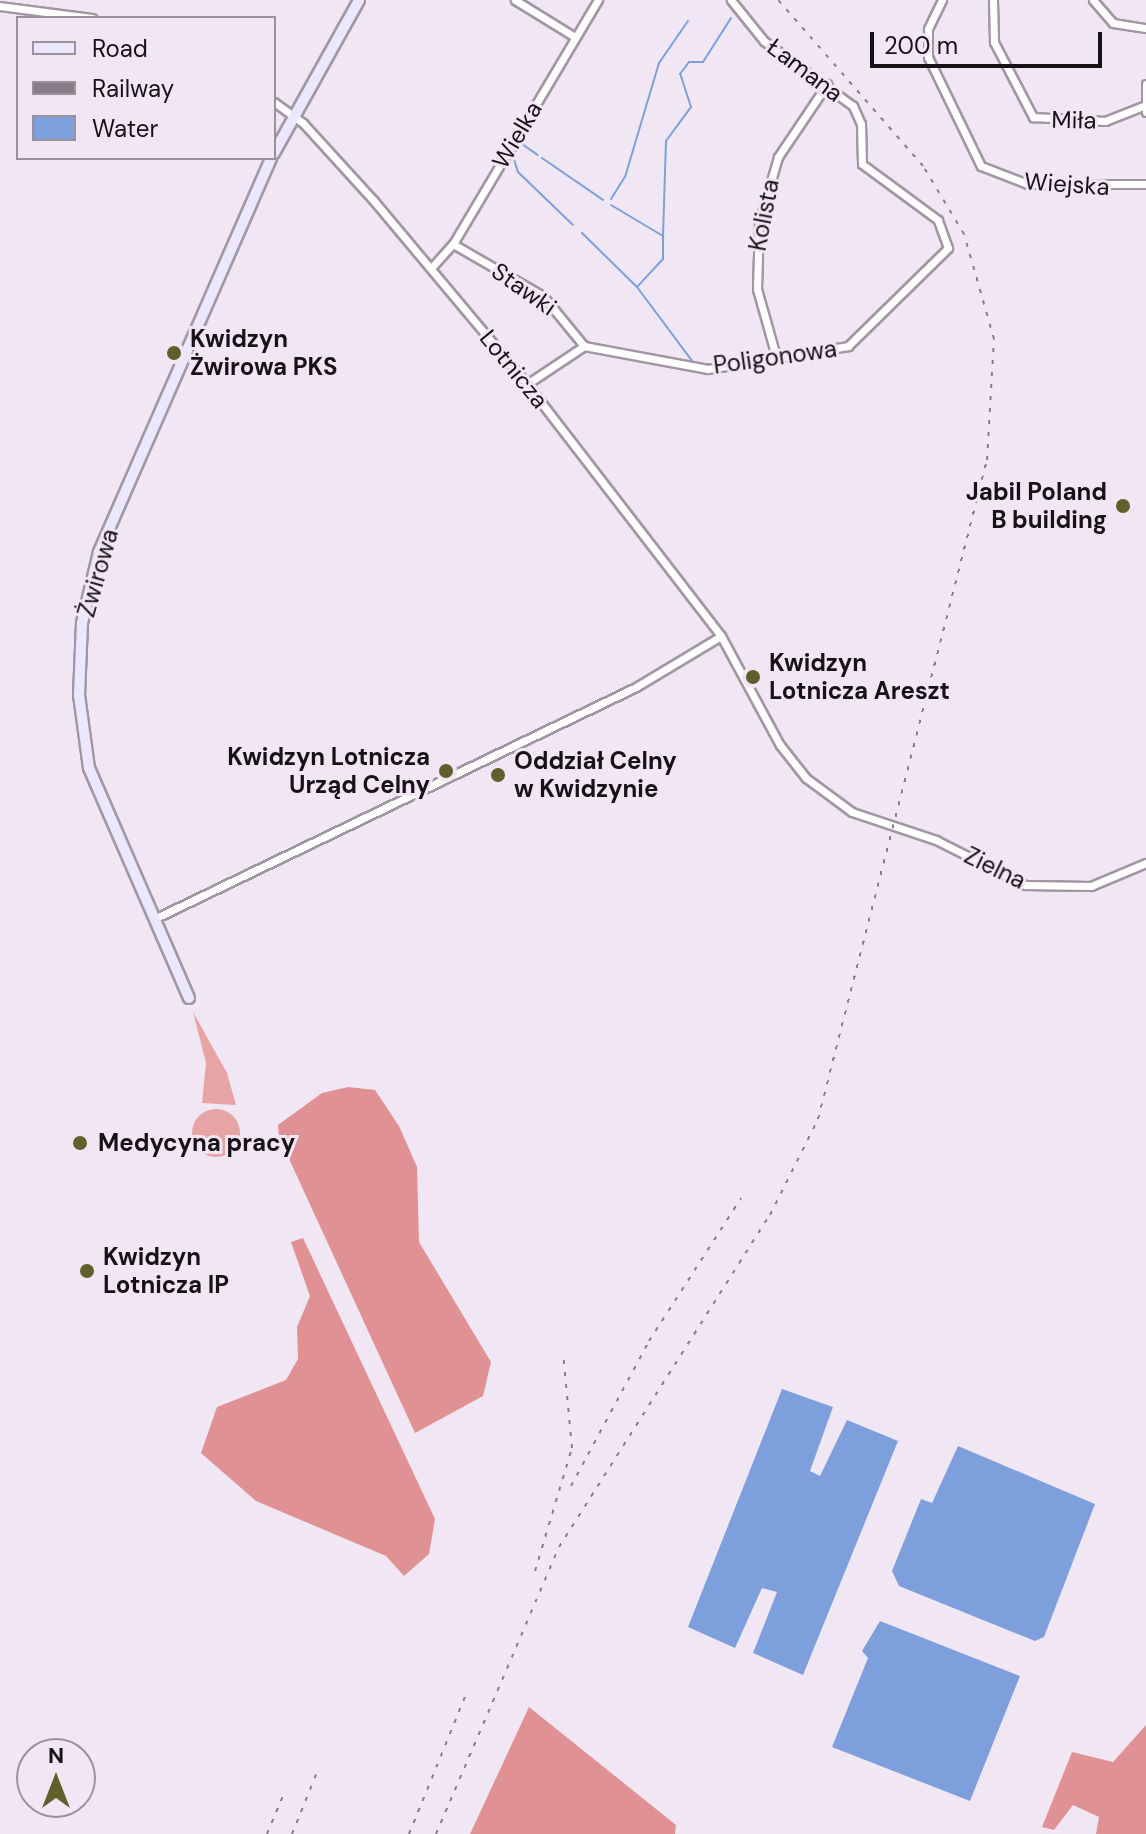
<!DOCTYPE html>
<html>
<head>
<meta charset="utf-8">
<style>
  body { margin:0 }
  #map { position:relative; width:1146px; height:1834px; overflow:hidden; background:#f1e7f4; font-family:"DM Sans",sans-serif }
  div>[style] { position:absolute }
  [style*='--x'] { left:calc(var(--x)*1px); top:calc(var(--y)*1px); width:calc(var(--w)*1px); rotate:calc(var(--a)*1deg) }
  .green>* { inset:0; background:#e7a4a4 }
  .round { border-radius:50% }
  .forest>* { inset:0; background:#e09193 }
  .water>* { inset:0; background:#7da0dc }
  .stream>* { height:2px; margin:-1px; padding:0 1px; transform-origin:1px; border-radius:1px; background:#7da0dc }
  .roads { filter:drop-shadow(2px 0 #a197a3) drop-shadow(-2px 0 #a197a3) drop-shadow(0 2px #a197a3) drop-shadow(0 -2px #a197a3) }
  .street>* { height:7px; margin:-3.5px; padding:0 3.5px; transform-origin:3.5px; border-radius:3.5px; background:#fff }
  .secondary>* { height:10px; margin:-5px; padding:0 5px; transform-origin:5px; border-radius:5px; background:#ebe8fe }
  .rail>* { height:2px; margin-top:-1px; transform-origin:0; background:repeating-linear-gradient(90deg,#857e86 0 4px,transparent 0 12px) }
  .dots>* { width:22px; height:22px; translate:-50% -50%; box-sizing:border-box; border:4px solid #f1e7f4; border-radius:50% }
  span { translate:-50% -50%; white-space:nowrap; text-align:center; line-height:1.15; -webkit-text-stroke:6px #f1e7f4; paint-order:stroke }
  .street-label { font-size:24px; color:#161216 }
  .poi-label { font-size:24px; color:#161216; font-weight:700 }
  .left { translate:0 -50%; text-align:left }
  .right { translate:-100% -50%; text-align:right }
  .legend { position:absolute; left:16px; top:16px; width:260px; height:144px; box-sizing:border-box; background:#f1e7f4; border:2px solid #99929b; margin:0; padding:10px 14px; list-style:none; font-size:24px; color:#161216 }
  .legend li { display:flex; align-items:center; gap:16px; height:40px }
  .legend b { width:40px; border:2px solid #99929b }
  .north { position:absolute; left:16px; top:1738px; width:80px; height:80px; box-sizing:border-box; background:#f1e7f4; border:2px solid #99929b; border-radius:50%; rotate:0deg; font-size:22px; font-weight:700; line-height:32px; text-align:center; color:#161216 }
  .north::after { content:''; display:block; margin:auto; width:28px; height:36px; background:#615f2b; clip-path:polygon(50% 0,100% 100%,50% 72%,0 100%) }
  .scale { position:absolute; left:870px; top:32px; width:232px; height:36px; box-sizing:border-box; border:4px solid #161216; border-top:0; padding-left:10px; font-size:24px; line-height:28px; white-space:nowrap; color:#161216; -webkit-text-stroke:6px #f1e7f4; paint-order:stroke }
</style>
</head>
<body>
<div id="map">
  <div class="green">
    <div style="clip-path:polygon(193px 1012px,227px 1073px,236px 1105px,202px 1103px,206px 1063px)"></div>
    <div class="round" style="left:192px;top:1109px;width:48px;height:48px"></div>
  </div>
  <div class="forest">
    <div style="clip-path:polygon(348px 1087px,375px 1090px,399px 1126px,417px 1167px,419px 1242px,491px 1362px,483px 1396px,415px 1433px,279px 1137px,278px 1125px,322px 1093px)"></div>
    <div style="clip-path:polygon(303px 1238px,435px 1519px,429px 1554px,404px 1576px,386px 1556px,256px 1501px,201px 1453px,217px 1407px,286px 1380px,298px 1359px,297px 1327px,310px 1296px,291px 1242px)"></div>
    <div style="clip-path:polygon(529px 1707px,676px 1825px,675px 1834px,470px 1834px)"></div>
    <div style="clip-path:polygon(1146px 1725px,1146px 1834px,1096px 1834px,1099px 1817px,1073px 1805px,1054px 1830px,1042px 1827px,1072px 1752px,1113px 1762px)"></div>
  </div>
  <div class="water">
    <div style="clip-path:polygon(782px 1389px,833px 1407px,810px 1471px,820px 1476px,847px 1420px,898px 1441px,803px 1675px,753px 1653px,777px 1592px,762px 1588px,735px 1648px,688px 1627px)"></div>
    <div style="clip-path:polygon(958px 1446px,1095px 1504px,1044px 1637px,1035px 1641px,899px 1586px,892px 1571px,921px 1499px,932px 1503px)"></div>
    <div style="clip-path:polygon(880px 1621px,1020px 1676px,970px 1801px,832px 1747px,868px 1658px,862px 1651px)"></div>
  </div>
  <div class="stream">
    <div style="--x:516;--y:151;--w:9;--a:-49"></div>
    <div style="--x:522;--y:144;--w:19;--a:35"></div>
    <div style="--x:513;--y:156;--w:17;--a:73"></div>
    <div style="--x:518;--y:172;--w:76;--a:43.9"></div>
    <div style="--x:542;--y:158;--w:74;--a:34.5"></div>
    <div style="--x:611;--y:199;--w:26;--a:-58"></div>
    <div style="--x:625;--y:177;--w:119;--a:-73.4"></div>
    <div style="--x:659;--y:63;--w:51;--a:-55.4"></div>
    <div style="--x:611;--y:205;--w:61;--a:30.8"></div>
    <div style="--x:663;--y:236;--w:23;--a:90"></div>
    <div style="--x:663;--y:259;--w:37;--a:133"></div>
    <div style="--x:582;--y:233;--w:77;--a:44.5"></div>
    <div style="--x:637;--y:287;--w:94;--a:53.3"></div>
    <div style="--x:663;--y:236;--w:95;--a:-88.2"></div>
    <div style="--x:666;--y:141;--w:42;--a:-53.7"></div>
    <div style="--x:691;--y:107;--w:35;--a:-108"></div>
    <div style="--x:680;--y:74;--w:15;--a:-53"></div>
    <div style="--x:689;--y:62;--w:14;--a:0"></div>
    <div style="--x:703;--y:62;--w:52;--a:-57.5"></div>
  </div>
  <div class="roads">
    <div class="street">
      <div style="--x:515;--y:0;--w:70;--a:31.7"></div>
      <div style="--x:942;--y:0;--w:32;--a:116"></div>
      <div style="--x:928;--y:29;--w:28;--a:90"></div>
      <div style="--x:928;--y:57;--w:121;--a:64.1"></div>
      <div style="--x:981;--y:166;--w:50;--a:21"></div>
      <div style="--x:1028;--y:184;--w:118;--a:0"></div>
      <div style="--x:993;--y:0;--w:42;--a:88.6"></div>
      <div style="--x:994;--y:42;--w:85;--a:62.5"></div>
      <div style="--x:1033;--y:117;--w:72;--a:3.2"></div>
      <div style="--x:1105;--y:121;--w:41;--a:-21.5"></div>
      <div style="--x:1093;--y:0;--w:30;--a:49"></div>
      <div style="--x:1113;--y:23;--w:33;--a:9"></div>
      <div style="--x:0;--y:6;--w:93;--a:7.4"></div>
      <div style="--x:1146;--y:84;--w:28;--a:90"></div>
      <div style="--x:274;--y:102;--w:36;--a:36"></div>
      <div style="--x:303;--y:123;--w:105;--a:47.7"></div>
      <div style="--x:374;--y:201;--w:239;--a:50.1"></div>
      <div style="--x:527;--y:384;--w:318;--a:52.4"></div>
      <div style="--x:721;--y:636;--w:124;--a:61.6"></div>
      <div style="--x:780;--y:745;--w:42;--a:51.8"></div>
      <div style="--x:806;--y:778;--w:57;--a:36.5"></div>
      <div style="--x:852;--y:812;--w:89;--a:18.4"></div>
      <div style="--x:936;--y:840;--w:100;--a:26.8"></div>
      <div style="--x:1025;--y:885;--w:66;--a:0.9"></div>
      <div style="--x:1091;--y:886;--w:60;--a:-22.7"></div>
      <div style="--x:453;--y:244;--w:104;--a:30"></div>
      <div style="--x:543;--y:296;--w:65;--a:50.6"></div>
      <div style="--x:432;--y:267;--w:31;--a:-48"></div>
      <div style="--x:453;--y:244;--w:284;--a:-59.3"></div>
      <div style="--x:777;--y:360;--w:74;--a:-105.7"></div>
      <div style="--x:757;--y:289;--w:67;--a:-88.3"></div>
      <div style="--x:759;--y:222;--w:68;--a:-73.7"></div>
      <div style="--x:778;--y:157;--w:88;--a:-56.1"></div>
      <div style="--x:527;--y:384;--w:69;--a:-33.7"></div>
      <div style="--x:584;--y:346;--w:126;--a:10.5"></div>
      <div style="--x:708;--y:369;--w:142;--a:-9.3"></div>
      <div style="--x:848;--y:346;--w:140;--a:-44.4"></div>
      <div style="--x:948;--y:248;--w:30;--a:-110"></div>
      <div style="--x:938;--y:220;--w:94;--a:-143.6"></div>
      <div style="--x:862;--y:164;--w:40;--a:-91.4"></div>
      <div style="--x:861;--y:124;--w:20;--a:-114"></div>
      <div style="--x:853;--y:106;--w:110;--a:-143.9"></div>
      <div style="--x:764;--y:41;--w:53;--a:-128.8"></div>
      <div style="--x:156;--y:918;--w:533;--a:-25.7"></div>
      <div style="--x:636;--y:687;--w:99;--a:-31"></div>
    </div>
    <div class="secondary">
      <div style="--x:274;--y:153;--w:175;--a:-60.9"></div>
      <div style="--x:189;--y:998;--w:251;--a:-113.5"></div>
      <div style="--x:89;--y:768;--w:74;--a:-97.8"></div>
      <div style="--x:79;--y:695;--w:72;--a:-87.6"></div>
      <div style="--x:82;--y:623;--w:73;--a:-76.5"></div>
      <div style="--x:99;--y:552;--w:430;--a:-66.4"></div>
    </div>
  </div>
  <div class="rail">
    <div style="--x:571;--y:1486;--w:165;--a:-61.7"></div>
    <div style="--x:649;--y:1341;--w:170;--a:-57.2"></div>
    <div style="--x:535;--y:1571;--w:128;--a:-73.3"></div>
    <div style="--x:572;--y:1448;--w:96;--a:-95.4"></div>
    <div style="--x:267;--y:1834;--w:47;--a:-67.3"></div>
    <div style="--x:292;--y:1834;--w:67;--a:-68"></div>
    <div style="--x:409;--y:1834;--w:148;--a:-67.8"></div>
    <div style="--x:436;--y:1834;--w:312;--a:-66.8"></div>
    <div style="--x:559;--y:1547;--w:393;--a:-57.6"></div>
    <div style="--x:770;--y:1215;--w:107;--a:-63.4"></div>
    <div style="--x:818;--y:1119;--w:680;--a:-75.62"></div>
    <div style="--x:987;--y:460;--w:121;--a:-86.7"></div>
    <div style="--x:994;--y:339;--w:109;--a:-105.9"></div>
    <div style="--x:964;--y:234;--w:79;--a:-121.1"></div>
    <div style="--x:923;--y:166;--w:220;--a:-131.1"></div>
  </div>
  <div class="dots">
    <div style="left:174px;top:353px;background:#615f2b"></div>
    <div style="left:1123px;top:506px;background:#615f2b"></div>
    <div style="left:753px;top:677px;background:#615f2b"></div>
    <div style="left:446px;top:771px;background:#615f2b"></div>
    <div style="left:498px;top:775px;background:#615f2b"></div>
    <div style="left:80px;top:1143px;background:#615f2b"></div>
    <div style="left:87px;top:1271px;background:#615f2b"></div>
  </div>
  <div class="street-label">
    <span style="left:805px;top:70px;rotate:37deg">Łamana</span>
    <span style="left:1074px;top:120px;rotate:1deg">Miła</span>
    <span style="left:517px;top:135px;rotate:-59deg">Wielka</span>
    <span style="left:1067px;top:184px;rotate:4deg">Wiejska</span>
    <span style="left:764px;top:215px;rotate:-79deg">Kolista</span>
    <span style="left:524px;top:289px;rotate:35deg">Stawki</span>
    <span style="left:775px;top:357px;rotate:-8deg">Poligonowa</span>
    <span style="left:514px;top:369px;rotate:51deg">Lotnicza</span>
    <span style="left:98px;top:573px;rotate:-74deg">Żwirowa</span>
    <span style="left:995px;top:868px;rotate:26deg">Zielna</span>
  </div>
  <div class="poi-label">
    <span class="left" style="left:190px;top:353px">Kwidzyn<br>Żwirowa PKS</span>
    <span class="right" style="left:1107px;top:506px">Jabil Poland<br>B building</span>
    <span class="left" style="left:769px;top:677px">Kwidzyn<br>Lotnicza Areszt</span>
    <span class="right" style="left:430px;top:771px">Kwidzyn Lotnicza<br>Urząd Celny</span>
    <span class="left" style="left:514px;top:775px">Oddział Celny<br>w Kwidzynie</span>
    <span class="left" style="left:98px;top:1143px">Medycyna pracy</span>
    <span class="left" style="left:103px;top:1271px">Kwidzyn<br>Lotnicza IP</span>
  </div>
  <ul class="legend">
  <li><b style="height:10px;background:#ebe8fe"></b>Road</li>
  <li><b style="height:10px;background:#857e86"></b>Railway</li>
  <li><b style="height:22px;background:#7da0dc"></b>Water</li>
  </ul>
  <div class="north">N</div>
  <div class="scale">200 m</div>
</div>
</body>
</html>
